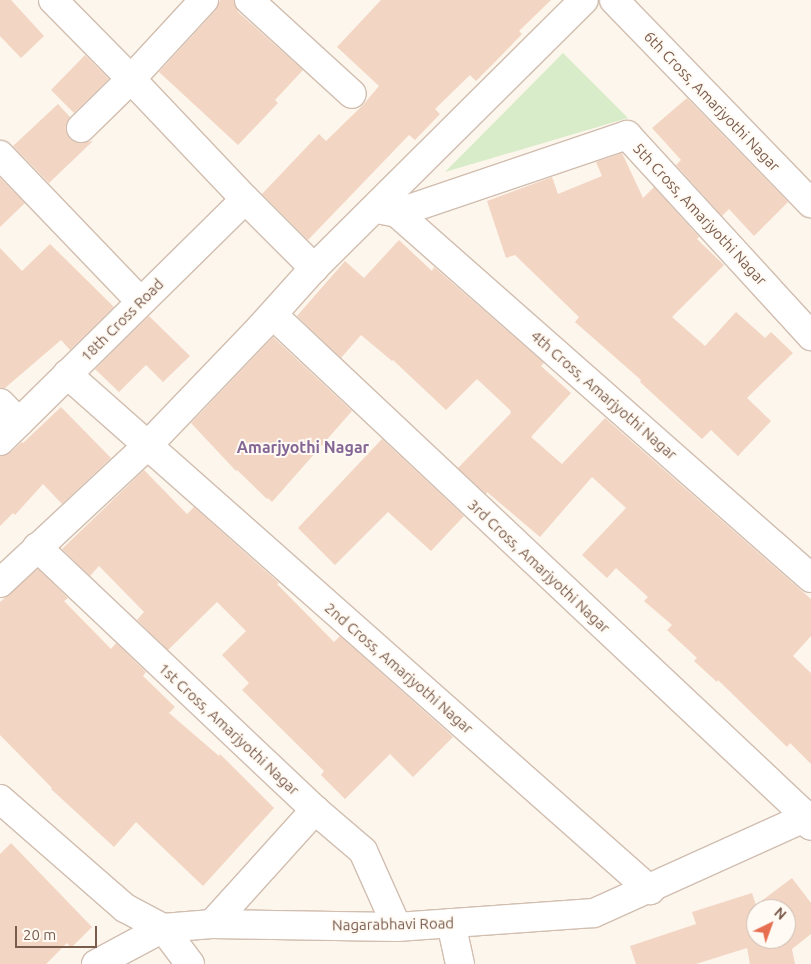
<!DOCTYPE html>
<html>
<head>
<meta charset="utf-8">
<style>
  body { margin:0 }
  #map { position:relative; width:811px; height:964px; overflow:hidden; background:#fdf6ec; font-family:Ubuntu,sans-serif }
  div>[style] { position:absolute }
  [style*='--x'] { left:calc(var(--x)*1px); top:calc(var(--y)*1px); width:calc(var(--w)*1px); rotate:calc(var(--a)*1deg) }
  .green>* { inset:0; background:#d8ecc9 }
  .building>* { inset:0; background:#f3d5c3 }
  .roads { filter:drop-shadow(1px 0 #d1beb0) drop-shadow(-1px 0 #d1beb0) drop-shadow(0 1px #d1beb0) drop-shadow(0 -1px #d1beb0) }
  .minor>* { height:28px; margin:-14px; padding:0 14px; transform-origin:14px; border-radius:14px; background:#fff }
  .secondary>* { height:28px; margin:-14px; padding:0 14px; transform-origin:14px; border-radius:14px; background:#fff }
  span { translate:-50% -50%; white-space:nowrap; text-align:center; line-height:1.15; -webkit-text-stroke:4px #fffaf3; paint-order:stroke }
  .street-label { font-size:15px; color:#7a5c4d }
  .neighbourhood-label { font-size:16px; color:#846695; font-weight:700 }
  .north { position:absolute; left:746px; top:899px; width:50px; height:50px; box-sizing:border-box; background:#fffaf3; border:1px solid #cabbb1; border-radius:50%; rotate:42deg; font-size:14px; font-weight:700; line-height:20px; text-align:center; color:#7a5c4d }
  .north::after { content:''; display:block; margin:auto; width:18px; height:22px; background:#e76f51; clip-path:polygon(50% 0,100% 100%,50% 72%,0 100%) }
  .scale { position:absolute; left:15px; top:926px; width:82px; height:22px; box-sizing:border-box; border:2px solid #7a5c4d; border-top:0; padding-left:6px; font-size:15px; line-height:18px; white-space:nowrap; color:#7a5c4d; -webkit-text-stroke:4px #fffaf3; paint-order:stroke }
</style>
</head>
<body>
<div id="map">
  <div class="green">
    <div style="clip-path:polygon(563px 53px,628px 118px,445px 172px)"></div>
  </div>
  <div class="building">
    <div style="clip-path:polygon(0 0,11px 0,44px 36px,21px 58px,0 36px)"></div>
    <div style="clip-path:polygon(220px 0,234px 0,238px 12px,303px 70px,275px 100px,278px 103px,238px 145px,159px 72px,215px 11px)"></div>
    <div style="clip-path:polygon(381px 0,551px 0,519px 31px,522px 34px,496px 61px,476px 81px,470px 75px,435px 109px,440px 114px,415px 140px,409px 135px,308px 240px,262px 194px,319px 134px,326px 141px,363px 105px,379px 86px,337px 47px)"></div>
    <div style="clip-path:polygon(85px 55px,109px 79px,74px 113px,51px 90px)"></div>
    <div style="clip-path:polygon(687px 98px,788px 202px,754px 236px,729px 209px,722px 216px,676px 165px,681px 160px,652px 128px)"></div>
    <div style="clip-path:polygon(58px 104px,70px 117px,66px 124px,66px 132px,70px 139px,77px 143px,93px 141px,49px 183px,13px 146px)"></div>
    <div style="clip-path:polygon(622px 153px,643px 198px,654px 187px,699px 237px,697px 239px,724px 265px,672px 317px,705px 346px,736px 312px,765px 338px,771px 332px,793px 353px,747px 398px,771px 421px,738px 456px,711px 430px,702px 439px,640px 382px,641px 380px,575px 322px,579px 317px,515px 255px,506px 258px,487px 201px,552px 177px,558px 194px,602px 176px,596px 162px)"></div>
    <div style="clip-path:polygon(0 178px,25px 203px,0 227px)"></div>
    <div style="clip-path:polygon(399px 240px,432px 271px,434px 267px,544px 363px,541px 366px,571px 393px,531px 437px,562px 464px,605px 418px,811px 599px,811px 636px,793px 656px,811px 673px,811px 764px,790px 743px,787px 747px,718px 680px,717px 682px,694px 661px,697px 658px,667px 630px,672px 625px,644px 601px,648px 597px,616px 568px,607px 578px,582px 555px,626px 508px,592px 477px,540px 537px,487px 492px,486px 494px,458px 468px,511px 413px,510px 410px,477px 379px,446px 410px,393px 360px,392px 361px,361px 335px,341px 358px,297px 316px,345px 261px,364px 278px)"></div>
    <div style="clip-path:polygon(50px 244px,114px 307px,70px 350px,61px 340px,5px 388px,0 388px,0 248px,22px 271px)"></div>
    <div style="clip-path:polygon(149px 316px,190px 356px,163px 382px,146px 365px,119px 392px,95px 369px)"></div>
    <div style="clip-path:polygon(273px 337px,352px 411px,272px 502px,268px 498px,267px 499px,237px 470px,236px 471px,191px 423px)"></div>
    <div style="clip-path:polygon(61px 407px,111px 458px,62px 504px,43px 484px,15px 515px,13px 513px,0 526px,0 456px,11px 452px,22px 442px,23px 443px)"></div>
    <div style="clip-path:polygon(382px 439px,464px 516px,431px 551px,388px 512px,335px 565px,298px 528px)"></div>
    <div style="clip-path:polygon(144px 470px,187px 514px,194px 507px,279px 583px,277px 584px,334px 642px,340px 636px,453px 737px,413px 777px,390px 754px,345px 799px,321px 775px,324px 771px,242px 690px,249px 683px,222px 655px,246px 631px,217px 602px,168px 650px,137px 620px,144px 612px,99px 566px,90px 576px,62px 549px)"></div>
    <div style="clip-path:polygon(38px 569px,68px 598px,64px 601px,111px 649px,116px 643px,146px 672px,143px 676px,175px 707px,169px 713px,219px 756px,220px 754px,274px 808px,203px 886px,136px 822px,114px 847px,51px 789px,52px 788px,0 735px,0 602px)"></div>
    <div style="clip-path:polygon(11px 843px,92px 927px,71px 948px,67px 943px,46px 964px,0 964px,0 854px)"></div>
    <div style="clip-path:polygon(evenodd,792px 878px,811px 903px,811px 934px,792px 949px,795px 964px,750px 964px,747px 948px,696px 964px,636px 964px,630px 946px,696px 924px,692px 912px,752px 893px,756px 905px,792px 878px,756px 909px,786px 909px,786px 939px,756px 939px,756px 909px)"></div>
  </div>
  <div class="roads">
    <div class="minor">
      <div style="--x:53;--y:0;--w:111;--a:45.4"></div>
      <div style="--x:131;--y:79;--w:70;--a:135.6"></div>
      <div style="--x:204;--y:0;--w:108;--a:132.7"></div>
      <div style="--x:131;--y:79;--w:166;--a:46.5"></div>
      <div style="--x:245;--y:199;--w:98;--a:45"></div>
      <div style="--x:249;--y:0;--w:139;--a:42.4"></div>
      <div style="--x:614;--y:0;--w:283;--a:45.9"></div>
      <div style="--x:0;--y:155;--w:202;--a:46.2"></div>
      <div style="--x:382;--y:210;--w:15;--a:11"></div>
      <div style="--x:397;--y:213;--w:243;--a:-18.7"></div>
      <div style="--x:627;--y:135;--w:273;--a:47.5"></div>
      <div style="--x:397;--y:213;--w:552;--a:41.4"></div>
      <div style="--x:273;--y:315;--w:731;--a:43.23"></div>
      <div style="--x:806;--y:816;--w:11;--a:63"></div>
      <div style="--x:67;--y:374;--w:779;--a:41.51"></div>
      <div style="--x:0;--y:403;--w:27;--a:45"></div>
      <div style="--x:0;--y:441;--w:344;--a:-44.6"></div>
      <div style="--x:37;--y:547;--w:383;--a:43.4"></div>
      <div style="--x:315;--y:810;--w:63;--a:40.5"></div>
      <div style="--x:363;--y:851;--w:83;--a:65.9"></div>
      <div style="--x:0;--y:583;--w:202;--a:-43"></div>
      <div style="--x:148;--y:445;--w:165;--a:-46.2"></div>
      <div style="--x:262;--y:326;--w:78;--a:-48.1"></div>
      <div style="--x:314;--y:268;--w:380;--a:-44.8"></div>
      <div style="--x:451;--y:923;--w:42;--a:77.6"></div>
      <div style="--x:212;--y:924;--w:154;--a:-47.9"></div>
      <div style="--x:96;--y:964;--w:76;--a:-28.2"></div>
      <div style="--x:163;--y:928;--w:45;--a:53.1"></div>
    </div>
    <div class="secondary">
      <div style="--x:0;--y:799;--w:166;--a:41.1"></div>
      <div style="--x:125;--y:908;--w:43;--a:27.8"></div>
      <div style="--x:163;--y:928;--w:49;--a:-4.7"></div>
      <div style="--x:212;--y:924;--w:185;--a:0.9"></div>
      <div style="--x:397;--y:927;--w:197;--a:-4.1"></div>
      <div style="--x:594;--y:913;--w:238;--a:-24.3"></div>
    </div>
  </div>
  <div class="street-label">
    <span style="left:712px;top:101px;rotate:46deg">6th Cross, Amarjyothi Nagar</span>
    <span style="left:700px;top:214px;rotate:47deg">5th Cross, Amarjyothi Nagar</span>
    <span style="left:122px;top:320px;rotate:-45deg">18th Cross Road</span>
    <span style="left:604px;top:395px;rotate:41deg">4th Cross, Amarjyothi Nagar</span>
    <span style="left:539px;top:566px;rotate:43deg">3rd Cross, Amarjyothi Nagar</span>
    <span style="left:399px;top:668px;rotate:41deg">2nd Cross, Amarjyothi Nagar</span>
    <span style="left:229px;top:729px;rotate:43deg">1st Cross, Amarjyothi Nagar</span>
    <span style="left:393px;top:924px;rotate:-1deg">Nagarabhavi Road</span>
  </div>
  <div class="neighbourhood-label">
    <span style="left:303px;top:447px">Amarjyothi Nagar</span>
  </div>
  <div class="north">N</div>
  <div class="scale">20 m</div>
</div>
</body>
</html>
